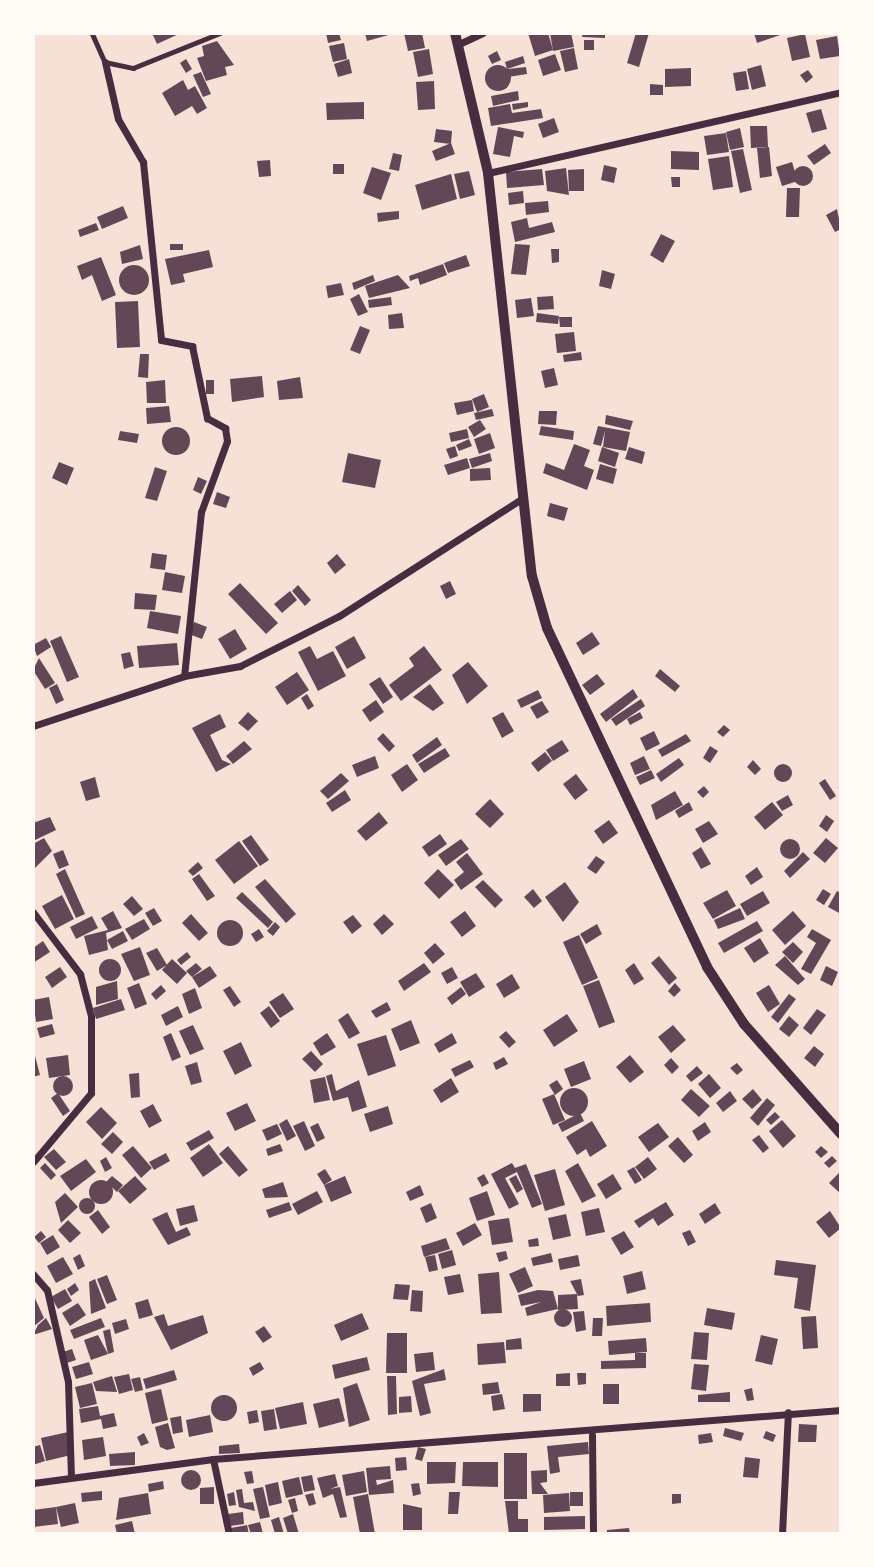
<!DOCTYPE html>
<html>
<head>
<meta charset="utf-8">
<style>
  body { margin:0 }
  #map { position:relative; width:874px; height:1567px; overflow:hidden; background:#f7e1d7; font-family:Lato,sans-serif }
  div>[style] { position:absolute }
  [style*='--x'] { left:calc(var(--x)*1px); top:calc(var(--y)*1px); width:calc(var(--w)*1px); rotate:calc(var(--a)*1deg) }
  .building>* { inset:0; background:#644757 }
  .round { border-radius:50% }
  .service>* { height:4.5px; margin:-2.25px; padding:0 2.25px; transform-origin:2.25px; border-radius:2.25px; background:#4a2c40 }
  .minor>* { height:7px; margin:-3.5px; padding:0 3.5px; transform-origin:3.5px; border-radius:3.5px; background:#4a2c40 }
  .tertiary>* { height:10px; margin:-5px; padding:0 5px; transform-origin:5px; border-radius:5px; background:#4a2c40 }
  span { translate:-50% -50%; white-space:nowrap; text-align:center; line-height:1.15; -webkit-text-stroke:5px #fffaf5; paint-order:stroke }
  .frame { position:absolute; inset:0; border:35px solid #fffaf5; pointer-events:none }
</style>
</head>
<body>
<div id="map">
  <div class="building">
    <div style="clip-path:polygon(152px 33px,181px 33px,157px 44px)"></div>
    <div style="clip-path:polygon(326px 33px,339px 33px,341px 40px,328px 43px)"></div>
    <div style="clip-path:polygon(365px 33px,392px 33px,392px 34px,367px 41px)"></div>
    <div style="clip-path:polygon(404px 33px,422px 33px,425px 48px,408px 51px)"></div>
    <div style="clip-path:polygon(528px 33px,548px 33px,553px 50px,535px 56px)"></div>
    <div style="clip-path:polygon(550px 33px,571px 33px,574px 47px,553px 51px)"></div>
    <div style="clip-path:polygon(583px 33px,605px 33px,605px 38px,582px 37px)"></div>
    <div style="clip-path:polygon(636px 33px,649px 33px,639px 67px,627px 63px)"></div>
    <div style="clip-path:polygon(754px 33px,783px 33px,783px 34px,757px 43px)"></div>
    <div style="clip-path:polygon(805px 34px,810px 57px,792px 61px,787px 38px)"></div>
    <div style="clip-path:polygon(837px 36px,840px 56px,820px 59px,816px 40px)"></div>
    <div style="clip-path:polygon(584px 40px,594px 40px,594px 50px,584px 50px)"></div>
    <div style="clip-path:polygon(217px 41px,234px 65px,225px 67px,227px 75px,206px 81px,197px 58px,204px 56px,202px 46px)"></div>
    <div style="clip-path:polygon(344px 43px,347px 59px,333px 62px,329px 46px)"></div>
    <div style="clip-path:polygon(574px 48px,578px 69px,565px 72px,560px 51px)"></div>
    <div style="clip-path:polygon(429px 49px,433px 74px,418px 77px,413px 52px)"></div>
    <div style="clip-path:polygon(497px 51px,501px 60px,492px 64px,488px 56px)"></div>
    <div style="clip-path:polygon(555px 54px,561px 70px,543px 76px,538px 60px)"></div>
    <div style="clip-path:polygon(523px 56px,525px 63px,507px 69px,505px 62px)"></div>
    <div style="clip-path:polygon(186px 59px,192px 69px,186px 73px,180px 63px)"></div>
    <div style="clip-path:polygon(349px 59px,352px 73px,338px 77px,334px 64px)"></div>
    <div style="clip-path:polygon(761px 65px,766px 86px,752px 90px,747px 69px)"></div>
    <div class="round" style="left:485px;top:65px;width:26px;height:26px"></div>
    <div style="clip-path:polygon(526px 67px,527px 74px,508px 77px,507px 69px)"></div>
    <div style="clip-path:polygon(691px 68px,691px 86px,665px 87px,665px 69px)"></div>
    <div style="clip-path:polygon(808px 70px,813px 77px,806px 83px,800px 75px)"></div>
    <div style="clip-path:polygon(746px 71px,749px 89px,736px 91px,733px 73px)"></div>
    <div style="clip-path:polygon(201px 72px,211px 94px,203px 97px,193px 75px)"></div>
    <div style="clip-path:polygon(183px 80px,188px 90px,195px 86px,207px 108px,197px 114px,192px 106px,175px 116px,162px 93px)"></div>
    <div style="clip-path:polygon(434px 81px,435px 109px,418px 110px,416px 82px)"></div>
    <div style="clip-path:polygon(650px 84px,663px 85px,663px 95px,650px 95px)"></div>
    <div style="clip-path:polygon(518px 91px,519px 100px,493px 106px,491px 96px)"></div>
    <div style="clip-path:polygon(364px 102px,364px 119px,327px 120px,326px 103px)"></div>
    <div style="clip-path:polygon(528px 102px,528px 107px,513px 110px,512px 104px)"></div>
    <div style="clip-path:polygon(510px 104px,512px 113px,541px 109px,543px 118px,491px 126px,488px 108px)"></div>
    <div style="clip-path:polygon(821px 109px,827px 129px,812px 133px,806px 113px)"></div>
    <div style="clip-path:polygon(554px 118px,559px 132px,543px 138px,538px 124px)"></div>
    <div style="clip-path:polygon(750px 126px,767px 126px,768px 147px,751px 148px)"></div>
    <div style="clip-path:polygon(498px 127px,524px 132px,523px 138px,514px 136px,510px 157px,493px 154px)"></div>
    <div style="clip-path:polygon(740px 128px,744px 147px,730px 150px,726px 132px)"></div>
    <div style="clip-path:polygon(436px 129px,452px 131px,451px 144px,434px 142px)"></div>
    <div style="clip-path:polygon(726px 133px,729px 152px,707px 155px,704px 136px)"></div>
    <div style="clip-path:polygon(451px 143px,455px 154px,436px 161px,432px 151px)"></div>
    <div style="clip-path:polygon(825px 144px,831px 153px,814px 165px,807px 156px)"></div>
    <div style="clip-path:polygon(769px 147px,772px 176px,760px 178px,757px 148px)"></div>
    <div style="clip-path:polygon(743px 149px,752px 190px,740px 193px,731px 151px)"></div>
    <div style="clip-path:polygon(671px 151px,699px 152px,699px 170px,671px 169px)"></div>
    <div style="clip-path:polygon(393px 153px,402px 155px,399px 171px,389px 169px)"></div>
    <div style="clip-path:polygon(729px 156px,733px 187px,713px 190px,708px 159px)"></div>
    <div style="clip-path:polygon(270px 160px,271px 176px,259px 177px,257px 161px)"></div>
    <div style="clip-path:polygon(792px 162px,798px 181px,782px 186px,776px 167px)"></div>
    <div style="clip-path:polygon(333px 164px,344px 164px,344px 174px,333px 174px)"></div>
    <div style="clip-path:polygon(604px 165px,617px 168px,614px 183px,601px 180px)"></div>
    <div class="round" style="left:793px;top:166px;width:20px;height:20px"></div>
    <div style="clip-path:polygon(372px 167px,391px 173px,381px 200px,363px 193px)"></div>
    <div style="clip-path:polygon(566px 168px,569px 195px,547px 191px,545px 171px)"></div>
    <div style="clip-path:polygon(542px 169px,544px 185px,507px 188px,506px 172px)"></div>
    <div style="clip-path:polygon(584px 169px,584px 191px,569px 191px,568px 170px)"></div>
    <div style="clip-path:polygon(469px 171px,475px 195px,460px 199px,454px 174px)"></div>
    <div style="clip-path:polygon(451px 174px,457px 199px,422px 210px,415px 185px)"></div>
    <div style="clip-path:polygon(671px 177px,680px 177px,680px 187px,672px 187px)"></div>
    <div style="clip-path:polygon(787px 188px,800px 188px,799px 217px,786px 217px)"></div>
    <div style="clip-path:polygon(523px 191px,524px 203px,509px 205px,508px 193px)"></div>
    <div style="clip-path:polygon(548px 201px,549px 212px,526px 215px,525px 203px)"></div>
    <div style="clip-path:polygon(123px 206px,128px 218px,102px 229px,97px 217px)"></div>
    <div style="clip-path:polygon(837px 209px,841px 229px,835px 232px,826px 215px)"></div>
    <div style="clip-path:polygon(399px 211px,399px 219px,378px 222px,377px 213px)"></div>
    <div style="clip-path:polygon(527px 218px,529px 228px,552px 222px,555px 232px,515px 242px,511px 222px)"></div>
    <div style="clip-path:polygon(96px 223px,99px 230px,80px 237px,78px 230px)"></div>
    <div style="clip-path:polygon(661px 234px,675px 241px,663px 263px,650px 255px)"></div>
    <div style="clip-path:polygon(170px 244px,183px 244px,183px 250px,170px 250px)"></div>
    <div style="clip-path:polygon(515px 244px,530px 245px,526px 275px,511px 274px)"></div>
    <div style="clip-path:polygon(140px 245px,143px 259px,122px 264px,120px 252px)"></div>
    <div style="clip-path:polygon(551px 249px,559px 249px,559px 262px,552px 263px)"></div>
    <div style="clip-path:polygon(209px 250px,213px 267px,183px 274px,185px 282px,171px 285px,165px 259px)"></div>
    <div style="clip-path:polygon(466px 255px,470px 266px,448px 273px,444px 263px)"></div>
    <div style="clip-path:polygon(101px 257px,116px 295px,102px 301px,92px 275px,82px 280px,77px 266px)"></div>
    <div style="clip-path:polygon(443px 264px,447px 275px,420px 285px,418px 278px,410px 281px,409px 276px)"></div>
    <div class="round" style="left:119px;top:265px;width:30px;height:30px"></div>
    <div style="clip-path:polygon(602px 270px,615px 274px,611px 289px,599px 286px)"></div>
    <div style="clip-path:polygon(373px 275px,375px 281px,354px 290px,352px 283px)"></div>
    <div style="clip-path:polygon(398px 275px,410px 288px,369px 298px,365px 286px)"></div>
    <div style="clip-path:polygon(341px 283px,344px 295px,328px 298px,326px 286px)"></div>
    <div style="clip-path:polygon(359px 294px,368px 312px,358px 316px,350px 299px)"></div>
    <div style="clip-path:polygon(553px 296px,554px 309px,538px 310px,537px 297px)"></div>
    <div style="clip-path:polygon(391px 297px,392px 305px,369px 308px,368px 300px)"></div>
    <div style="clip-path:polygon(531px 298px,534px 316px,517px 318px,515px 300px)"></div>
    <div style="clip-path:polygon(138px 301px,140px 347px,117px 348px,115px 302px)"></div>
    <div style="clip-path:polygon(402px 313px,404px 328px,389px 329px,388px 315px)"></div>
    <div style="clip-path:polygon(537px 313px,559px 316px,558px 324px,536px 322px)"></div>
    <div style="clip-path:polygon(559px 317px,572px 317px,572px 327px,560px 327px)"></div>
    <div style="clip-path:polygon(360px 326px,370px 330px,360px 354px,350px 350px)"></div>
    <div style="clip-path:polygon(574px 332px,576px 351px,557px 353px,555px 334px)"></div>
    <div style="clip-path:polygon(581px 352px,582px 360px,564px 362px,563px 355px)"></div>
    <div style="clip-path:polygon(140px 354px,149px 354px,148px 378px,138px 377px)"></div>
    <div style="clip-path:polygon(554px 368px,558px 385px,545px 388px,541px 371px)"></div>
    <div style="clip-path:polygon(262px 376px,264px 397px,232px 402px,230px 379px)"></div>
    <div style="clip-path:polygon(300px 377px,303px 398px,279px 400px,277px 381px)"></div>
    <div style="clip-path:polygon(165px 380px,166px 403px,147px 403px,146px 382px)"></div>
    <div style="clip-path:polygon(206px 380px,214px 380px,214px 394px,206px 394px)"></div>
    <div style="clip-path:polygon(484px 394px,489px 407px,477px 412px,472px 399px)"></div>
    <div style="clip-path:polygon(472px 400px,474px 411px,457px 415px,454px 403px)"></div>
    <div style="clip-path:polygon(169px 406px,171px 422px,147px 424px,146px 408px)"></div>
    <div style="clip-path:polygon(492px 409px,494px 416px,476px 420px,474px 413px)"></div>
    <div style="clip-path:polygon(539px 411px,557px 411px,556px 425px,538px 424px)"></div>
    <div style="clip-path:polygon(606px 415px,633px 421px,630px 430px,605px 424px)"></div>
    <div style="clip-path:polygon(480px 420px,486px 429px,474px 437px,468px 427px)"></div>
    <div style="clip-path:polygon(541px 426px,574px 431px,573px 440px,539px 435px)"></div>
    <div style="clip-path:polygon(598px 426px,630px 432px,626px 451px,603px 447px,605px 431px,601px 446px,593px 444px)"></div>
    <div class="round" style="left:162px;top:427px;width:28px;height:28px"></div>
    <div style="clip-path:polygon(467px 429px,469px 438px,451px 442px,449px 433px)"></div>
    <div style="clip-path:polygon(120px 431px,139px 434px,137px 443px,118px 440px)"></div>
    <div style="clip-path:polygon(490px 433px,495px 448px,479px 454px,474px 439px)"></div>
    <div style="clip-path:polygon(469px 439px,472px 446px,459px 451px,456px 445px)"></div>
    <div style="clip-path:polygon(574px 444px,590px 450px,584px 466px,594px 470px,587px 490px,543px 473px,546px 463px,564px 470px)"></div>
    <div style="clip-path:polygon(455px 446px,458px 456px,450px 459px,446px 449px)"></div>
    <div style="clip-path:polygon(602px 447px,619px 453px,615px 467px,598px 461px)"></div>
    <div style="clip-path:polygon(629px 447px,645px 452px,642px 464px,625px 459px)"></div>
    <div style="clip-path:polygon(348px 453px,381px 460px,375px 488px,342px 482px)"></div>
    <div style="clip-path:polygon(490px 453px,492px 461px,472px 468px,469px 459px)"></div>
    <div style="clip-path:polygon(467px 458px,470px 468px,448px 475px,444px 465px)"></div>
    <div style="clip-path:polygon(59px 462px,74px 468px,67px 485px,52px 478px)"></div>
    <div style="clip-path:polygon(600px 464px,617px 469px,613px 484px,596px 479px)"></div>
    <div style="clip-path:polygon(155px 467px,167px 471px,157px 501px,145px 498px)"></div>
    <div style="clip-path:polygon(490px 468px,491px 480px,470px 481px,470px 469px)"></div>
    <div style="clip-path:polygon(198px 477px,207px 481px,201px 494px,193px 490px)"></div>
    <div style="clip-path:polygon(217px 492px,230px 497px,226px 508px,213px 504px)"></div>
    <div style="clip-path:polygon(550px 503px,568px 508px,564px 521px,547px 516px)"></div>
    <div style="clip-path:polygon(152px 553px,167px 555px,165px 570px,150px 568px)"></div>
    <div style="clip-path:polygon(337px 554px,346px 565px,335px 574px,327px 563px)"></div>
    <div style="clip-path:polygon(165px 572px,185px 576px,182px 593px,162px 590px)"></div>
    <div style="clip-path:polygon(450px 581px,456px 594px,446px 599px,440px 586px)"></div>
    <div style="clip-path:polygon(240px 583px,278px 623px,266px 634px,228px 594px)"></div>
    <div style="clip-path:polygon(298px 585px,311px 600px,305px 606px,292px 591px)"></div>
    <div style="clip-path:polygon(290px 591px,297px 600px,282px 613px,274px 604px)"></div>
    <div style="clip-path:polygon(135px 593px,157px 595px,155px 610px,134px 609px)"></div>
    <div style="clip-path:polygon(150px 611px,181px 616px,178px 634px,147px 628px)"></div>
    <div style="clip-path:polygon(194px 622px,207px 627px,202px 639px,189px 634px)"></div>
    <div style="clip-path:polygon(235px 629px,247px 649px,230px 659px,218px 639px)"></div>
    <div style="clip-path:polygon(592px 632px,600px 644px,583px 655px,576px 643px)"></div>
    <div style="clip-path:polygon(61px 636px,79px 677px,67px 682px,50px 641px)"></div>
    <div style="clip-path:polygon(354px 636px,366px 658px,347px 669px,335px 647px)"></div>
    <div style="clip-path:polygon(46px 638px,51px 647px,37px 656px,33px 645px)"></div>
    <div style="clip-path:polygon(177px 643px,179px 665px,139px 668px,137px 646px)"></div>
    <div style="clip-path:polygon(310px 646px,317px 659px,333px 651px,346px 676px,318px 691px,298px 652px)"></div>
    <div style="clip-path:polygon(424px 646px,442px 670px,401px 701px,389px 685px,414px 666px,409px 658px)"></div>
    <div style="clip-path:polygon(130px 652px,134px 666px,124px 669px,121px 654px)"></div>
    <div style="clip-path:polygon(39px 658px,55px 683px,45px 689px,33px 670px)"></div>
    <div style="clip-path:polygon(468px 662px,488px 686px,467px 704px,452px 675px)"></div>
    <div style="clip-path:polygon(660px 669px,680px 686px,675px 692px,655px 676px)"></div>
    <div style="clip-path:polygon(297px 672px,309px 690px,287px 705px,275px 687px)"></div>
    <div style="clip-path:polygon(597px 674px,605px 684px,590px 695px,582px 685px)"></div>
    <div style="clip-path:polygon(380px 677px,393px 697px,383px 704px,369px 684px)"></div>
    <div style="clip-path:polygon(57px 684px,64px 700px,56px 704px,49px 688px)"></div>
    <div style="clip-path:polygon(430px 684px,444px 703px,433px 711px,413px 697px)"></div>
    <div style="clip-path:polygon(633px 689px,638px 697px,606px 722px,600px 714px)"></div>
    <div style="clip-path:polygon(538px 690px,542px 698px,521px 708px,517px 700px)"></div>
    <div style="clip-path:polygon(307px 694px,314px 706px,308px 710px,301px 698px)"></div>
    <div style="clip-path:polygon(641px 699px,645px 706px,616px 726px,611px 719px)"></div>
    <div style="clip-path:polygon(376px 700px,384px 712px,370px 722px,362px 710px)"></div>
    <div style="clip-path:polygon(542px 701px,549px 712px,537px 719px,530px 707px)"></div>
    <div style="clip-path:polygon(248px 712px,258px 721px,248px 731px,238px 723px)"></div>
    <div style="clip-path:polygon(503px 712px,514px 731px,502px 738px,492px 718px)"></div>
    <div style="clip-path:polygon(640px 712px,643px 718px,630px 725px,627px 719px)"></div>
    <div style="clip-path:polygon(220px 714px,226px 727px,210px 735px,222px 760px,231px 764px,216px 772px,192px 728px)"></div>
    <div style="clip-path:polygon(724px 725px,730px 730px,723px 737px,717px 732px)"></div>
    <div style="clip-path:polygon(654px 731px,660px 744px,646px 751px,640px 738px)"></div>
    <div style="clip-path:polygon(383px 733px,395px 746px,389px 752px,377px 739px)"></div>
    <div style="clip-path:polygon(686px 734px,691px 741px,662px 757px,658px 750px)"></div>
    <div style="clip-path:polygon(437px 737px,442px 745px,417px 763px,412px 755px)"></div>
    <div style="clip-path:polygon(562px 740px,569px 751px,553px 761px,546px 750px)"></div>
    <div style="clip-path:polygon(244px 741px,252px 749px,233px 764px,226px 756px)"></div>
    <div style="clip-path:polygon(710px 746px,718px 751px,710px 763px,703px 758px)"></div>
    <div style="clip-path:polygon(445px 748px,450px 756px,424px 773px,418px 764px)"></div>
    <div style="clip-path:polygon(545px 752px,552px 761px,538px 772px,531px 763px)"></div>
    <div style="clip-path:polygon(375px 756px,379px 768px,357px 777px,352px 765px)"></div>
    <div style="clip-path:polygon(644px 756px,650px 769px,635px 775px,630px 763px)"></div>
    <div style="clip-path:polygon(679px 758px,684px 765px,661px 782px,656px 774px)"></div>
    <div style="clip-path:polygon(753px 760px,761px 769px,755px 775px,747px 767px)"></div>
    <div class="round" style="left:774px;top:764px;width:18px;height:18px"></div>
    <div style="clip-path:polygon(407px 764px,418px 780px,402px 792px,391px 775px)"></div>
    <div style="clip-path:polygon(651px 770px,655px 778px,640px 785px,636px 777px)"></div>
    <div style="clip-path:polygon(341px 773px,349px 781px,328px 799px,320px 791px)"></div>
    <div style="clip-path:polygon(576px 774px,588px 790px,575px 800px,563px 784px)"></div>
    <div style="clip-path:polygon(95px 777px,100px 797px,86px 801px,80px 782px)"></div>
    <div style="clip-path:polygon(825px 779px,836px 796px,830px 800px,819px 783px)"></div>
    <div style="clip-path:polygon(704px 786px,709px 792px,703px 798px,697px 792px)"></div>
    <div style="clip-path:polygon(345px 790px,351px 800px,332px 812px,326px 803px)"></div>
    <div style="clip-path:polygon(675px 791px,683px 805px,656px 820px,651px 805px)"></div>
    <div style="clip-path:polygon(788px 795px,793px 805px,782px 811px,776px 802px)"></div>
    <div style="clip-path:polygon(490px 799px,504px 814px,490px 828px,475px 814px)"></div>
    <div style="clip-path:polygon(689px 802px,693px 810px,679px 818px,675px 811px)"></div>
    <div style="clip-path:polygon(772px 802px,783px 815px,765px 830px,754px 817px)"></div>
    <div style="clip-path:polygon(379px 812px,388px 823px,366px 841px,357px 831px)"></div>
    <div style="clip-path:polygon(826px 815px,834px 821px,827px 832px,819px 826px)"></div>
    <div style="clip-path:polygon(50px 817px,56px 830px,33px 841px,33px 823px)"></div>
    <div style="clip-path:polygon(609px 820px,618px 833px,603px 844px,594px 831px)"></div>
    <div style="clip-path:polygon(709px 821px,718px 834px,703px 843px,695px 829px)"></div>
    <div style="clip-path:polygon(440px 834px,447px 844px,429px 857px,422px 847px)"></div>
    <div style="clip-path:polygon(251px 835px,269px 860px,260px 866px,242px 841px)"></div>
    <div style="clip-path:polygon(44px 838px,52px 851px,33px 870px,33px 844px)"></div>
    <div style="clip-path:polygon(826px 838px,838px 848px,825px 863px,813px 853px)"></div>
    <div style="clip-path:polygon(461px 839px,469px 849px,446px 866px,438px 855px)"></div>
    <div class="round" style="left:780px;top:839px;width:20px;height:20px"></div>
    <div style="clip-path:polygon(239px 841px,258px 866px,234px 884px,215px 860px)"></div>
    <div style="clip-path:polygon(701px 847px,711px 864px,701px 869px,692px 853px)"></div>
    <div style="clip-path:polygon(63px 850px,69px 865px,59px 869px,53px 854px)"></div>
    <div style="clip-path:polygon(803px 852px,810px 859px,790px 878px,784px 871px)"></div>
    <div style="clip-path:polygon(467px 853px,483px 874px,461px 890px,454px 880px,464px 872px,456px 862px)"></div>
    <div style="clip-path:polygon(596px 856px,605px 862px,596px 874px,587px 868px)"></div>
    <div style="clip-path:polygon(198px 862px,203px 868px,193px 876px,188px 871px)"></div>
    <div style="clip-path:polygon(757px 867px,763px 877px,751px 885px,745px 876px)"></div>
    <div style="clip-path:polygon(65px 869px,85px 914px,76px 918px,56px 874px)"></div>
    <div style="clip-path:polygon(438px 869px,454px 885px,439px 899px,424px 883px)"></div>
    <div style="clip-path:polygon(199px 874px,215px 896px,207px 901px,192px 879px)"></div>
    <div style="clip-path:polygon(265px 879px,296px 914px,286px 923px,255px 887px)"></div>
    <div style="clip-path:polygon(483px 880px,503px 900px,495px 908px,475px 887px)"></div>
    <div style="clip-path:polygon(565px 882px,579px 902px,563px 922px,545px 897px)"></div>
    <div style="clip-path:polygon(533px 889px,542px 901px,534px 908px,524px 897px)"></div>
    <div style="clip-path:polygon(823px 889px,831px 894px,824px 905px,816px 900px)"></div>
    <div style="clip-path:polygon(727px 890px,736px 906px,713px 919px,703px 903px)"></div>
    <div style="clip-path:polygon(763px 891px,770px 903px,747px 916px,740px 904px)"></div>
    <div style="clip-path:polygon(837px 891px,841px 893px,841px 914px,828px 907px)"></div>
    <div style="clip-path:polygon(242px 892px,273px 922px,268px 928px,236px 898px)"></div>
    <div style="clip-path:polygon(62px 895px,74px 919px,55px 929px,42px 906px)"></div>
    <div style="clip-path:polygon(132px 896px,143px 909px,134px 916px,123px 904px)"></div>
    <div style="clip-path:polygon(154px 908px,162px 921px,153px 926px,145px 913px)"></div>
    <div style="clip-path:polygon(740px 908px,745px 919px,718px 929px,714px 920px)"></div>
    <div style="clip-path:polygon(113px 911px,122px 928px,106px 933px,108px 950px,89px 955px,84px 936px,108px 930px,101px 918px)"></div>
    <div style="clip-path:polygon(465px 911px,476px 926px,462px 937px,450px 922px)"></div>
    <div style="clip-path:polygon(793px 911px,806px 926px,785px 945px,772px 930px)"></div>
    <div style="clip-path:polygon(191px 914px,208px 933px,199px 941px,182px 923px)"></div>
    <div style="clip-path:polygon(384px 914px,394px 924px,382px 935px,373px 924px)"></div>
    <div style="clip-path:polygon(353px 915px,362px 926px,352px 934px,343px 922px)"></div>
    <div style="clip-path:polygon(92px 916px,98px 928px,76px 939px,70px 927px)"></div>
    <div style="clip-path:polygon(144px 919px,150px 929px,132px 940px,125px 929px)"></div>
    <div class="round" style="left:217px;top:920px;width:26px;height:26px"></div>
    <div style="clip-path:polygon(757px 921px,763px 931px,724px 953px,718px 943px)"></div>
    <div style="clip-path:polygon(275px 922px,280px 927px,273px 936px,267px 931px)"></div>
    <div style="clip-path:polygon(597px 924px,602px 934px,586px 944px,580px 934px)"></div>
    <div style="clip-path:polygon(259px 929px,264px 937px,256px 942px,251px 934px)"></div>
    <div style="clip-path:polygon(812px 929px,831px 940px,811px 974px,801px 969px,816px 943px,807px 937px)"></div>
    <div style="clip-path:polygon(123px 931px,128px 941px,112px 949px,107px 940px)"></div>
    <div style="clip-path:polygon(579px 935px,598px 978px,582px 985px,563px 942px)"></div>
    <div style="clip-path:polygon(760px 938px,769px 953px,754px 963px,744px 948px)"></div>
    <div style="clip-path:polygon(43px 941px,50px 952px,33px 963px,33px 948px)"></div>
    <div style="clip-path:polygon(793px 942px,803px 952px,793px 963px,782px 952px)"></div>
    <div style="clip-path:polygon(435px 943px,445px 954px,433px 964px,424px 953px)"></div>
    <div style="clip-path:polygon(140px 947px,150px 975px,134px 981px,121px 954px)"></div>
    <div style="clip-path:polygon(157px 948px,167px 965px,157px 971px,146px 953px)"></div>
    <div style="clip-path:polygon(187px 952px,191px 957px,181px 965px,177px 960px)"></div>
    <div style="clip-path:polygon(659px 956px,677px 978px,669px 985px,651px 963px)"></div>
    <div style="clip-path:polygon(785px 956px,805px 979px,798px 985px,775px 965px)"></div>
    <div class="round" style="left:99px;top:959px;width:22px;height:22px"></div>
    <div style="clip-path:polygon(172px 959px,187px 973px,177px 984px,162px 970px)"></div>
    <div style="clip-path:polygon(196px 963px,202px 969px,192px 977px,186px 971px)"></div>
    <div style="clip-path:polygon(424px 963px,431px 972px,404px 991px,398px 981px)"></div>
    <div style="clip-path:polygon(634px 963px,644px 979px,634px 985px,625px 970px)"></div>
    <div style="clip-path:polygon(210px 966px,217px 976px,199px 988px,192px 977px)"></div>
    <div style="clip-path:polygon(826px 966px,838px 972px,832px 986px,820px 980px)"></div>
    <div style="clip-path:polygon(60px 967px,67px 977px,52px 988px,45px 977px)"></div>
    <div style="clip-path:polygon(452px 967px,458px 978px,447px 984px,441px 973px)"></div>
    <div style="clip-path:polygon(476px 973px,485px 987px,469px 997px,460px 982px)"></div>
    <div style="clip-path:polygon(512px 974px,520px 988px,504px 998px,496px 984px)"></div>
    <div style="clip-path:polygon(599px 980px,615px 1022px,599px 1028px,583px 986px)"></div>
    <div style="clip-path:polygon(117px 981px,118px 999px,96px 1005px,96px 987px)"></div>
    <div style="clip-path:polygon(139px 983px,147px 1004px,135px 1009px,127px 988px)"></div>
    <div style="clip-path:polygon(675px 983px,681px 990px,674px 997px,668px 991px)"></div>
    <div style="clip-path:polygon(161px 985px,166px 991px,156px 1000px,151px 994px)"></div>
    <div style="clip-path:polygon(769px 985px,780px 1004px,768px 1012px,756px 993px)"></div>
    <div style="clip-path:polygon(230px 986px,241px 1002px,234px 1007px,223px 990px)"></div>
    <div style="clip-path:polygon(461px 987px,466px 994px,452px 1005px,447px 998px)"></div>
    <div style="clip-path:polygon(195px 988px,202px 1008px,189px 1014px,182px 994px)"></div>
    <div style="clip-path:polygon(283px 993px,294px 1009px,280px 1018px,269px 1002px)"></div>
    <div style="clip-path:polygon(789px 994px,796px 999px,778px 1023px,771px 1017px)"></div>
    <div style="clip-path:polygon(49px 997px,53px 1019px,36px 1022px,33px 1000px)"></div>
    <div style="clip-path:polygon(121px 999px,125px 1010px,96px 1019px,93px 1008px)"></div>
    <div style="clip-path:polygon(387px 1002px,391px 1010px,376px 1018px,371px 1011px)"></div>
    <div style="clip-path:polygon(178px 1006px,183px 1017px,166px 1026px,161px 1015px)"></div>
    <div style="clip-path:polygon(269px 1006px,280px 1021px,271px 1028px,260px 1013px)"></div>
    <div style="clip-path:polygon(817px 1009px,826px 1015px,811px 1035px,803px 1028px)"></div>
    <div style="clip-path:polygon(348px 1013px,360px 1033px,349px 1039px,338px 1020px)"></div>
    <div style="clip-path:polygon(567px 1014px,578px 1031px,554px 1047px,543px 1030px)"></div>
    <div style="clip-path:polygon(789px 1016px,799px 1025px,789px 1037px,779px 1029px)"></div>
    <div style="clip-path:polygon(411px 1020px,420px 1043px,400px 1051px,391px 1029px)"></div>
    <div style="clip-path:polygon(52px 1024px,55px 1034px,40px 1038px,37px 1028px)"></div>
    <div style="clip-path:polygon(193px 1025px,204px 1049px,190px 1055px,179px 1031px)"></div>
    <div style="clip-path:polygon(673px 1025px,686px 1040px,671px 1053px,658px 1037px)"></div>
    <div style="clip-path:polygon(506px 1031px,516px 1042px,509px 1048px,499px 1037px)"></div>
    <div style="clip-path:polygon(171px 1033px,181px 1057px,172px 1061px,163px 1037px)"></div>
    <div style="clip-path:polygon(327px 1033px,336px 1047px,321px 1056px,313px 1043px)"></div>
    <div style="clip-path:polygon(452px 1033px,457px 1043px,439px 1053px,434px 1044px)"></div>
    <div style="clip-path:polygon(386px 1035px,396px 1066px,368px 1076px,357px 1044px)"></div>
    <div style="clip-path:polygon(241px 1042px,252px 1066px,235px 1075px,223px 1051px)"></div>
    <div style="clip-path:polygon(814px 1046px,824px 1054px,815px 1067px,804px 1058px)"></div>
    <div style="clip-path:polygon(311px 1051px,323px 1064px,315px 1072px,302px 1059px)"></div>
    <div style="clip-path:polygon(34px 1052px,40px 1075px,33px 1077px,33px 1053px)"></div>
    <div style="clip-path:polygon(68px 1055px,70px 1075px,49px 1078px,46px 1058px)"></div>
    <div style="clip-path:polygon(630px 1055px,644px 1072px,630px 1083px,616px 1067px)"></div>
    <div style="clip-path:polygon(504px 1057px,508px 1064px,496px 1070px,493px 1063px)"></div>
    <div style="clip-path:polygon(671px 1058px,679px 1067px,672px 1074px,664px 1065px)"></div>
    <div style="clip-path:polygon(470px 1060px,474px 1067px,455px 1077px,451px 1069px)"></div>
    <div style="clip-path:polygon(584px 1061px,591px 1079px,571px 1087px,564px 1069px)"></div>
    <div style="clip-path:polygon(197px 1062px,202px 1082px,191px 1085px,185px 1066px)"></div>
    <div style="clip-path:polygon(737px 1063px,743px 1070px,737px 1075px,730px 1068px)"></div>
    <div style="clip-path:polygon(697px 1066px,703px 1073px,691px 1082px,686px 1076px)"></div>
    <div style="clip-path:polygon(139px 1073px,140px 1097px,131px 1098px,129px 1074px)"></div>
    <div style="clip-path:polygon(332px 1074px,336px 1091px,359px 1080px,367px 1107px,352px 1112px,348px 1097px,333px 1101px,326px 1076px)"></div>
    <div style="clip-path:polygon(709px 1074px,721px 1088px,710px 1098px,698px 1084px)"></div>
    <div class="round" style="left:53px;top:1076px;width:20px;height:20px"></div>
    <div style="clip-path:polygon(325px 1077px,330px 1100px,314px 1103px,310px 1080px)"></div>
    <div style="clip-path:polygon(451px 1078px,459px 1092px,441px 1103px,433px 1090px)"></div>
    <div style="clip-path:polygon(557px 1080px,563px 1089px,555px 1095px,549px 1085px)"></div>
    <div class="round" style="left:560px;top:1088px;width:28px;height:28px"></div>
    <div style="clip-path:polygon(691px 1089px,710px 1106px,699px 1117px,681px 1100px)"></div>
    <div style="clip-path:polygon(753px 1089px,762px 1100px,752px 1109px,742px 1099px)"></div>
    <div style="clip-path:polygon(730px 1091px,737px 1101px,723px 1112px,716px 1103px)"></div>
    <div style="clip-path:polygon(58px 1093px,70px 1111px,63px 1116px,51px 1098px)"></div>
    <div style="clip-path:polygon(554px 1094px,565px 1120px,553px 1125px,542px 1099px)"></div>
    <div style="clip-path:polygon(767px 1098px,775px 1105px,758px 1126px,750px 1118px)"></div>
    <div style="clip-path:polygon(247px 1103px,256px 1121px,235px 1131px,226px 1113px)"></div>
    <div style="clip-path:polygon(153px 1104px,162px 1121px,149px 1128px,140px 1111px)"></div>
    <div style="clip-path:polygon(388px 1106px,393px 1124px,370px 1132px,364px 1114px)"></div>
    <div style="clip-path:polygon(101px 1107px,117px 1123px,102px 1139px,86px 1122px)"></div>
    <div style="clip-path:polygon(775px 1112px,780px 1117px,771px 1125px,766px 1120px)"></div>
    <div style="clip-path:polygon(580px 1113px,584px 1121px,562px 1132px,558px 1124px)"></div>
    <div style="clip-path:polygon(287px 1119px,296px 1136px,287px 1141px,279px 1124px)"></div>
    <div style="clip-path:polygon(782px 1120px,796px 1136px,783px 1148px,769px 1131px)"></div>
    <div style="clip-path:polygon(304px 1121px,315px 1146px,305px 1151px,293px 1126px)"></div>
    <div style="clip-path:polygon(592px 1121px,607px 1146px,590px 1157px,586px 1149px,577px 1155px,566px 1137px)"></div>
    <div style="clip-path:polygon(705px 1122px,711px 1132px,698px 1141px,692px 1131px)"></div>
    <div style="clip-path:polygon(318px 1123px,325px 1138px,317px 1142px,310px 1127px)"></div>
    <div style="clip-path:polygon(658px 1123px,669px 1137px,649px 1152px,638px 1137px)"></div>
    <div style="clip-path:polygon(277px 1124px,282px 1134px,267px 1141px,262px 1130px)"></div>
    <div style="clip-path:polygon(209px 1130px,214px 1138px,191px 1151px,186px 1143px)"></div>
    <div style="clip-path:polygon(113px 1132px,123px 1142px,112px 1154px,101px 1144px)"></div>
    <div style="clip-path:polygon(759px 1135px,769px 1148px,763px 1153px,752px 1140px)"></div>
    <div style="clip-path:polygon(678px 1137px,693px 1155px,684px 1163px,668px 1146px)"></div>
    <div style="clip-path:polygon(209px 1144px,223px 1163px,203px 1177px,190px 1158px)"></div>
    <div style="clip-path:polygon(280px 1144px,283px 1151px,268px 1156px,266px 1149px)"></div>
    <div style="clip-path:polygon(133px 1146px,152px 1168px,141px 1178px,122px 1155px)"></div>
    <div style="clip-path:polygon(228px 1146px,248px 1170px,239px 1177px,219px 1154px)"></div>
    <div style="clip-path:polygon(821px 1146px,828px 1152px,821px 1158px,815px 1152px)"></div>
    <div style="clip-path:polygon(54px 1149px,66px 1162px,56px 1170px,44px 1157px)"></div>
    <div style="clip-path:polygon(166px 1153px,170px 1161px,154px 1170px,149px 1162px)"></div>
    <div style="clip-path:polygon(832px 1156px,837px 1161px,829px 1168px,824px 1163px)"></div>
    <div style="clip-path:polygon(106px 1157px,112px 1168px,105px 1172px,100px 1161px)"></div>
    <div style="clip-path:polygon(648px 1157px,657px 1169px,644px 1179px,635px 1167px)"></div>
    <div style="clip-path:polygon(86px 1159px,96px 1172px,71px 1191px,60px 1176px)"></div>
    <div style="clip-path:polygon(45px 1163px,56px 1175px,51px 1180px,40px 1168px)"></div>
    <div style="clip-path:polygon(512px 1163px,515px 1168px,526px 1164px,542px 1204px,532px 1208px,517px 1172px,505px 1178px,519px 1204px,509px 1209px,491px 1174px)"></div>
    <div style="clip-path:polygon(578px 1163px,596px 1196px,582px 1203px,565px 1171px)"></div>
    <div style="clip-path:polygon(634px 1167px,642px 1180px,635px 1184px,627px 1171px)"></div>
    <div style="clip-path:polygon(325px 1169px,332px 1180px,324px 1185px,317px 1174px)"></div>
    <div style="clip-path:polygon(555px 1169px,565px 1205px,545px 1211px,534px 1175px)"></div>
    <div style="clip-path:polygon(841px 1171px,841px 1194px,829px 1183px)"></div>
    <div style="clip-path:polygon(484px 1174px,489px 1183px,482px 1187px,477px 1178px)"></div>
    <div style="clip-path:polygon(613px 1174px,622px 1189px,606px 1199px,597px 1184px)"></div>
    <div style="clip-path:polygon(516px 1175px,523px 1189px,517px 1193px,509px 1179px)"></div>
    <div style="clip-path:polygon(112px 1176px,123px 1185px,117px 1192px,106px 1182px)"></div>
    <div style="clip-path:polygon(135px 1176px,147px 1189px,130px 1204px,118px 1191px)"></div>
    <div style="clip-path:polygon(345px 1176px,352px 1193px,331px 1202px,324px 1185px)"></div>
    <div class="round" style="left:89px;top:1180px;width:24px;height:24px"></div>
    <div style="clip-path:polygon(283px 1182px,288px 1197px,265px 1198px,262px 1189px)"></div>
    <div style="clip-path:polygon(420px 1185px,424px 1195px,410px 1201px,406px 1192px)"></div>
    <div style="clip-path:polygon(317px 1191px,323px 1202px,298px 1215px,292px 1204px)"></div>
    <div style="clip-path:polygon(487px 1191px,495px 1215px,477px 1221px,469px 1198px)"></div>
    <div style="clip-path:polygon(65px 1193px,78px 1207px,61px 1223px,55px 1202px)"></div>
    <div class="round" style="left:79px;top:1198px;width:16px;height:16px"></div>
    <div style="clip-path:polygon(289px 1202px,292px 1210px,269px 1218px,266px 1210px)"></div>
    <div style="clip-path:polygon(666px 1202px,674px 1215px,658px 1226px,653px 1218px,639px 1228px,634px 1221px)"></div>
    <div style="clip-path:polygon(431px 1203px,437px 1218px,426px 1223px,420px 1208px)"></div>
    <div style="clip-path:polygon(715px 1203px,721px 1213px,705px 1224px,699px 1214px)"></div>
    <div style="clip-path:polygon(194px 1205px,198px 1221px,180px 1226px,176px 1209px)"></div>
    <div style="clip-path:polygon(599px 1208px,605px 1232px,586px 1236px,581px 1212px)"></div>
    <div style="clip-path:polygon(98px 1210px,110px 1227px,102px 1234px,89px 1217px)"></div>
    <div style="clip-path:polygon(830px 1211px,841px 1228px,829px 1238px,816px 1222px)"></div>
    <div style="clip-path:polygon(167px 1212px,176px 1232px,187px 1227px,191px 1235px,168px 1245px,152px 1219px)"></div>
    <div style="clip-path:polygon(566px 1214px,571px 1236px,553px 1240px,548px 1218px)"></div>
    <div style="clip-path:polygon(509px 1218px,513px 1242px,492px 1245px,488px 1221px)"></div>
    <div style="clip-path:polygon(68px 1220px,81px 1233px,70px 1243px,58px 1230px)"></div>
    <div style="clip-path:polygon(475px 1223px,482px 1235px,463px 1246px,456px 1233px)"></div>
    <div style="clip-path:polygon(690px 1230px,696px 1242px,688px 1246px,682px 1233px)"></div>
    <div style="clip-path:polygon(41px 1231px,46px 1237px,39px 1243px,34px 1237px)"></div>
    <div style="clip-path:polygon(624px 1231px,634px 1247px,621px 1255px,611px 1238px)"></div>
    <div style="clip-path:polygon(53px 1235px,60px 1247px,47px 1255px,40px 1243px)"></div>
    <div style="clip-path:polygon(446px 1238px,450px 1249px,424px 1257px,421px 1246px)"></div>
    <div style="clip-path:polygon(538px 1238px,539px 1246px,529px 1247px,528px 1240px)"></div>
    <div style="clip-path:polygon(452px 1250px,456px 1265px,442px 1269px,438px 1254px)"></div>
    <div style="clip-path:polygon(506px 1251px,508px 1259px,499px 1262px,496px 1253px)"></div>
    <div style="clip-path:polygon(551px 1253px,553px 1262px,533px 1266px,531px 1258px)"></div>
    <div style="clip-path:polygon(80px 1254px,85px 1266px,78px 1270px,73px 1258px)"></div>
    <div style="clip-path:polygon(435px 1255px,438px 1270px,429px 1272px,425px 1257px)"></div>
    <div style="clip-path:polygon(578px 1255px,580px 1266px,560px 1270px,558px 1259px)"></div>
    <div style="clip-path:polygon(63px 1257px,73px 1274px,56px 1283px,47px 1266px)"></div>
    <div style="clip-path:polygon(776px 1260px,816px 1265px,810px 1311px,794px 1308px,798px 1278px,774px 1275px)"></div>
    <div style="clip-path:polygon(525px 1267px,533px 1286px,518px 1293px,509px 1274px)"></div>
    <div style="clip-path:polygon(642px 1271px,646px 1289px,627px 1294px,623px 1276px)"></div>
    <div style="clip-path:polygon(499px 1272px,502px 1313px,481px 1314px,478px 1274px)"></div>
    <div style="clip-path:polygon(460px 1274px,464px 1292px,448px 1295px,444px 1277px)"></div>
    <div style="clip-path:polygon(107px 1275px,117px 1300px,107px 1304px,97px 1279px)"></div>
    <div style="clip-path:polygon(95px 1279px,106px 1308px,91px 1314px,89px 1282px)"></div>
    <div style="clip-path:polygon(581px 1279px,584px 1295px,578px 1296px,570px 1281px)"></div>
    <div style="clip-path:polygon(75px 1283px,79px 1290px,71px 1296px,67px 1289px)"></div>
    <div style="clip-path:polygon(395px 1284px,410px 1285px,408px 1300px,393px 1299px)"></div>
    <div style="clip-path:polygon(65px 1289px,72px 1301px,58px 1309px,51px 1297px)"></div>
    <div style="clip-path:polygon(412px 1290px,423px 1291px,422px 1312px,410px 1311px)"></div>
    <div style="clip-path:polygon(538px 1290px,553px 1291px,558px 1309px,527px 1316px,525px 1308px,541px 1302px,521px 1306px,518px 1295px)"></div>
    <div style="clip-path:polygon(33px 1294px,44px 1318px,33px 1327px)"></div>
    <div style="clip-path:polygon(577px 1294px,578px 1309px,558px 1310px,558px 1295px)"></div>
    <div style="clip-path:polygon(148px 1299px,153px 1315px,139px 1319px,135px 1303px)"></div>
    <div style="clip-path:polygon(78px 1303px,86px 1315px,70px 1326px,62px 1313px)"></div>
    <div style="clip-path:polygon(650px 1303px,651px 1322px,607px 1326px,606px 1306px)"></div>
    <div style="clip-path:polygon(707px 1308px,735px 1313px,732px 1330px,704px 1325px)"></div>
    <div class="round" style="left:554px;top:1309px;width:18px;height:18px"></div>
    <div style="clip-path:polygon(584px 1311px,586px 1330px,576px 1332px,573px 1312px)"></div>
    <div style="clip-path:polygon(362px 1313px,369px 1329px,341px 1341px,334px 1325px)"></div>
    <div style="clip-path:polygon(164px 1314px,168px 1326px,203px 1315px,208px 1333px,171px 1350px,154px 1317px)"></div>
    <div style="clip-path:polygon(816px 1316px,818px 1348px,803px 1349px,801px 1317px)"></div>
    <div style="clip-path:polygon(46px 1318px,52px 1329px,33px 1335px,38px 1325px)"></div>
    <div style="clip-path:polygon(101px 1318px,105px 1327px,74px 1339px,70px 1330px)"></div>
    <div style="clip-path:polygon(593px 1318px,603px 1318px,602px 1336px,592px 1336px)"></div>
    <div style="clip-path:polygon(126px 1319px,129px 1329px,115px 1334px,112px 1323px)"></div>
    <div style="clip-path:polygon(264px 1326px,272px 1337px,263px 1343px,255px 1332px)"></div>
    <div style="clip-path:polygon(110px 1329px,114px 1352px,108px 1354px,103px 1331px)"></div>
    <div style="clip-path:polygon(694px 1332px,709px 1333px,707px 1360px,691px 1359px)"></div>
    <div style="clip-path:polygon(387px 1333px,407px 1333px,407px 1373px,386px 1373px)"></div>
    <div style="clip-path:polygon(98px 1335px,108px 1354px,91px 1360px,84px 1340px)"></div>
    <div style="clip-path:polygon(761px 1335px,778px 1339px,772px 1365px,755px 1361px)"></div>
    <div style="clip-path:polygon(521px 1338px,522px 1349px,506px 1350px,506px 1340px)"></div>
    <div style="clip-path:polygon(646px 1338px,647px 1352px,609px 1355px,608px 1341px)"></div>
    <div style="clip-path:polygon(504px 1342px,506px 1363px,478px 1365px,477px 1344px)"></div>
    <div style="clip-path:polygon(72px 1349px,76px 1360px,67px 1363px,63px 1352px)"></div>
    <div style="clip-path:polygon(433px 1352px,435px 1370px,416px 1372px,414px 1354px)"></div>
    <div style="clip-path:polygon(635px 1353px,646px 1353px,646px 1368px,601px 1369px,601px 1361px,635px 1360px)"></div>
    <div style="clip-path:polygon(367px 1357px,370px 1370px,335px 1379px,332px 1365px)"></div>
    <div style="clip-path:polygon(89px 1362px,93px 1374px,76px 1379px,72px 1367px)"></div>
    <div style="clip-path:polygon(260px 1362px,264px 1369px,253px 1376px,249px 1368px)"></div>
    <div style="clip-path:polygon(694px 1364px,709px 1365px,706px 1391px,691px 1389px)"></div>
    <div style="clip-path:polygon(444px 1369px,446px 1380px,424px 1384px,431px 1413px,420px 1416px,412px 1381px)"></div>
    <div style="clip-path:polygon(174px 1370px,177px 1380px,146px 1389px,143px 1379px)"></div>
    <div style="clip-path:polygon(570px 1373px,570px 1386px,556px 1386px,556px 1374px)"></div>
    <div style="clip-path:polygon(577px 1373px,586px 1373px,586px 1384px,578px 1385px)"></div>
    <div style="clip-path:polygon(129px 1374px,133px 1390px,119px 1394px,114px 1377px)"></div>
    <div style="clip-path:polygon(112px 1376px,117px 1392px,96px 1391px,93px 1382px)"></div>
    <div style="clip-path:polygon(387px 1376px,396px 1376px,397px 1414px,388px 1415px)"></div>
    <div style="clip-path:polygon(140px 1377px,143px 1390px,135px 1392px,131px 1379px)"></div>
    <div style="clip-path:polygon(498px 1382px,500px 1393px,483px 1395px,482px 1384px)"></div>
    <div style="clip-path:polygon(92px 1383px,97px 1404px,80px 1408px,75px 1387px)"></div>
    <div style="clip-path:polygon(357px 1383px,370px 1420px,349px 1427px,343px 1388px)"></div>
    <div style="clip-path:polygon(603px 1384px,619px 1384px,619px 1404px,603px 1404px)"></div>
    <div style="clip-path:polygon(752px 1388px,754px 1400px,747px 1401px,744px 1390px)"></div>
    <div style="clip-path:polygon(161px 1389px,168px 1420px,152px 1424px,145px 1393px)"></div>
    <div style="clip-path:polygon(730px 1392px,730px 1402px,698px 1402px,698px 1395px)"></div>
    <div style="clip-path:polygon(502px 1394px,505px 1409px,493px 1411px,491px 1396px)"></div>
    <div style="clip-path:polygon(523px 1394px,541px 1394px,541px 1411px,523px 1412px)"></div>
    <div class="round" style="left:211px;top:1395px;width:26px;height:26px"></div>
    <div style="clip-path:polygon(411px 1396px,412px 1412px,399px 1413px,399px 1397px)"></div>
    <div style="clip-path:polygon(339px 1398px,345px 1421px,319px 1428px,313px 1404px)"></div>
    <div style="clip-path:polygon(303px 1402px,307px 1424px,280px 1429px,275px 1408px)"></div>
    <div style="clip-path:polygon(98px 1406px,100px 1416px,114px 1413px,117px 1426px,103px 1429px,101px 1419px,81px 1423px,79px 1409px)"></div>
    <div style="clip-path:polygon(274px 1409px,277px 1429px,264px 1431px,261px 1411px)"></div>
    <div style="clip-path:polygon(257px 1410px,259px 1422px,249px 1424px,247px 1412px)"></div>
    <div style="clip-path:polygon(210px 1415px,213px 1432px,189px 1437px,186px 1420px)"></div>
    <div style="clip-path:polygon(181px 1416px,183px 1432px,173px 1434px,170px 1418px)"></div>
    <div style="clip-path:polygon(168px 1423px,175px 1448px,167px 1450px,160px 1447px,155px 1427px)"></div>
    <div style="clip-path:polygon(799px 1424px,817px 1425px,816px 1442px,798px 1442px)"></div>
    <div style="clip-path:polygon(725px 1428px,744px 1433px,741px 1441px,723px 1436px)"></div>
    <div style="clip-path:polygon(766px 1431px,776px 1435px,773px 1442px,763px 1438px)"></div>
    <div style="clip-path:polygon(68px 1432px,71px 1455px,46px 1461px,41px 1438px)"></div>
    <div style="clip-path:polygon(144px 1433px,149px 1443px,141px 1446px,137px 1437px)"></div>
    <div style="clip-path:polygon(711px 1433px,713px 1442px,699px 1444px,698px 1435px)"></div>
    <div style="clip-path:polygon(103px 1437px,106px 1456px,84px 1460px,82px 1440px)"></div>
    <div style="clip-path:polygon(588px 1442px,589px 1454px,558px 1457px,560px 1472px,550px 1474px,547px 1446px)"></div>
    <div style="clip-path:polygon(239px 1444px,240px 1453px,219px 1454px,219px 1446px)"></div>
    <div style="clip-path:polygon(40px 1445px,45px 1461px,33px 1465px,33px 1447px)"></div>
    <div style="clip-path:polygon(418px 1447px,426px 1449px,422px 1461px,415px 1459px)"></div>
    <div style="clip-path:polygon(135px 1452px,135px 1465px,110px 1466px,109px 1454px)"></div>
    <div style="clip-path:polygon(504px 1453px,527px 1453px,527px 1499px,504px 1499px)"></div>
    <div style="clip-path:polygon(406px 1457px,407px 1470px,396px 1471px,395px 1458px)"></div>
    <div style="clip-path:polygon(745px 1457px,760px 1459px,758px 1478px,743px 1477px)"></div>
    <div style="clip-path:polygon(427px 1462px,456px 1462px,455px 1483px,427px 1484px)"></div>
    <div style="clip-path:polygon(463px 1462px,498px 1462px,498px 1487px,462px 1486px)"></div>
    <div style="clip-path:polygon(390px 1466px,391px 1479px,376px 1480px,377px 1485px,393px 1480px,394px 1493px,369px 1495px,366px 1468px)"></div>
    <div class="round" style="left:181px;top:1470px;width:20px;height:20px"></div>
    <div style="clip-path:polygon(547px 1470px,547px 1482px,540px 1483px,548px 1494px,532px 1494px,531px 1471px)"></div>
    <div style="clip-path:polygon(252px 1471px,254px 1483px,247px 1484px,244px 1472px)"></div>
    <div style="clip-path:polygon(364px 1471px,367px 1492px,346px 1496px,342px 1475px)"></div>
    <div style="clip-path:polygon(335px 1474px,338px 1486px,330px 1489px,340px 1487px,347px 1517px,340px 1518px,333px 1494px,323px 1498px,317px 1478px)"></div>
    <div style="clip-path:polygon(312px 1475px,315px 1490px,304px 1492px,301px 1477px)"></div>
    <div style="clip-path:polygon(299px 1477px,303px 1494px,286px 1498px,282px 1481px)"></div>
    <div style="clip-path:polygon(163px 1481px,164px 1489px,149px 1492px,148px 1484px)"></div>
    <div style="clip-path:polygon(278px 1482px,282px 1503px,269px 1506px,265px 1485px)"></div>
    <div style="clip-path:polygon(419px 1483px,421px 1494px,413px 1496px,411px 1484px)"></div>
    <div style="clip-path:polygon(214px 1487px,214px 1504px,200px 1504px,200px 1488px)"></div>
    <div style="clip-path:polygon(263px 1487px,270px 1517px,260px 1519px,253px 1489px)"></div>
    <div style="clip-path:polygon(242px 1489px,244px 1503px,253px 1502px,255px 1511px,239px 1507px,236px 1490px)"></div>
    <div style="clip-path:polygon(102px 1491px,102px 1500px,82px 1502px,81px 1493px)"></div>
    <div style="clip-path:polygon(234px 1492px,236px 1505px,229px 1506px,227px 1494px)"></div>
    <div style="clip-path:polygon(449px 1492px,460px 1492px,458px 1514px,448px 1514px)"></div>
    <div style="clip-path:polygon(570px 1492px,583px 1492px,583px 1506px,570px 1506px)"></div>
    <div style="clip-path:polygon(148px 1493px,151px 1514px,116px 1520px,119px 1498px)"></div>
    <div style="clip-path:polygon(313px 1493px,316px 1504px,309px 1506px,305px 1495px)"></div>
    <div style="clip-path:polygon(569px 1493px,570px 1511px,544px 1513px,543px 1495px)"></div>
    <div style="clip-path:polygon(368px 1494px,375px 1534px,360px 1534px,353px 1497px)"></div>
    <div style="clip-path:polygon(672px 1494px,681px 1494px,681px 1503px,672px 1504px)"></div>
    <div style="clip-path:polygon(295px 1498px,298px 1511px,292px 1513px,288px 1500px)"></div>
    <div style="clip-path:polygon(505px 1501px,518px 1501px,518px 1519px,528px 1519px,528px 1534px,509px 1534px)"></div>
    <div style="clip-path:polygon(75px 1503px,79px 1523px,61px 1527px,56px 1507px)"></div>
    <div style="clip-path:polygon(403px 1504px,422px 1508px,422px 1530px,403px 1530px)"></div>
    <div style="clip-path:polygon(56px 1507px,58px 1524px,33px 1527px,33px 1510px)"></div>
    <div style="clip-path:polygon(243px 1512px,244px 1524px,230px 1526px,228px 1514px)"></div>
    <div style="clip-path:polygon(293px 1514px,299px 1534px,288px 1534px,283px 1518px)"></div>
    <div style="clip-path:polygon(585px 1516px,585px 1529px,544px 1530px,544px 1517px)"></div>
    <div style="clip-path:polygon(279px 1517px,284px 1534px,275px 1534px,271px 1520px)"></div>
    <div style="clip-path:polygon(132px 1521px,135px 1534px,117px 1534px,115px 1525px)"></div>
    <div style="clip-path:polygon(260px 1522px,263px 1534px,251px 1534px,248px 1525px)"></div>
    <div style="clip-path:polygon(247px 1525px,249px 1534px,232px 1534px,231px 1528px)"></div>
    <div style="clip-path:polygon(629px 1528px,630px 1534px,607px 1534px,607px 1530px)"></div>
  </div>
  <div class="service">
    <div style="--x:92;--y:33;--w:32;--a:66"></div>
    <div style="--x:105;--y:62;--w:29;--a:12"></div>
    <div style="--x:133;--y:68;--w:94;--a:-21.9"></div>
  </div>
  <div class="minor">
    <div style="--x:459;--y:44;--w:26;--a:-25"></div>
    <div style="--x:105;--y:62;--w:58;--a:77.2"></div>
    <div style="--x:118;--y:119;--w:50;--a:59.8"></div>
    <div style="--x:143;--y:162;--w:179;--a:84.2"></div>
    <div style="--x:161;--y:340;--w:32;--a:11"></div>
    <div style="--x:192;--y:346;--w:74;--a:78.2"></div>
    <div style="--x:207;--y:418;--w:21;--a:29"></div>
    <div style="--x:225;--y:428;--w:13;--a:81"></div>
    <div style="--x:227;--y:441;--w:76;--a:110.1"></div>
    <div style="--x:201;--y:512;--w:165;--a:95.9"></div>
    <div style="--x:488;--y:173;--w:362;--a:-12.9"></div>
    <div style="--x:33;--y:726;--w:159;--a:-18.3"></div>
    <div style="--x:184;--y:676;--w:57;--a:-10.1"></div>
    <div style="--x:240;--y:666;--w:111;--a:-26.8"></div>
    <div style="--x:339;--y:616;--w:219;--a:-32.7"></div>
    <div style="--x:33;--y:912;--w:78;--a:52.8"></div>
    <div style="--x:80;--y:974;--w:43;--a:75.3"></div>
    <div style="--x:91;--y:1016;--w:77;--a:90"></div>
    <div style="--x:91;--y:1093;--w:90;--a:130"></div>
    <div style="--x:33;--y:1274;--w:21;--a:49"></div>
    <div style="--x:47;--y:1290;--w:94;--a:77.1"></div>
    <div style="--x:68;--y:1382;--w:94;--a:88.2"></div>
    <div style="--x:592;--y:1435;--w:99;--a:89.4"></div>
    <div style="--x:213;--y:1459;--w:77;--a:78"></div>
    <div style="--x:33;--y:1483;--w:182;--a:-7.6"></div>
    <div style="--x:213;--y:1459;--w:630;--a:-4.46"></div>
    <div style="--x:782;--y:1534;--w:122;--a:-87.2"></div>
  </div>
  <div class="tertiary">
    <div style="--x:455;--y:33;--w:144;--a:76.7"></div>
    <div style="--x:488;--y:173;--w:405;--a:83.8"></div>
    <div style="--x:532;--y:576;--w:54;--a:73.9"></div>
    <div style="--x:547;--y:628;--w:375;--a:64.7"></div>
    <div style="--x:707;--y:967;--w:68;--a:57"></div>
    <div style="--x:744;--y:1024;--w:147;--a:48.6"></div>
  </div>
  <div class="frame"></div>
</div>
</body>
</html>
